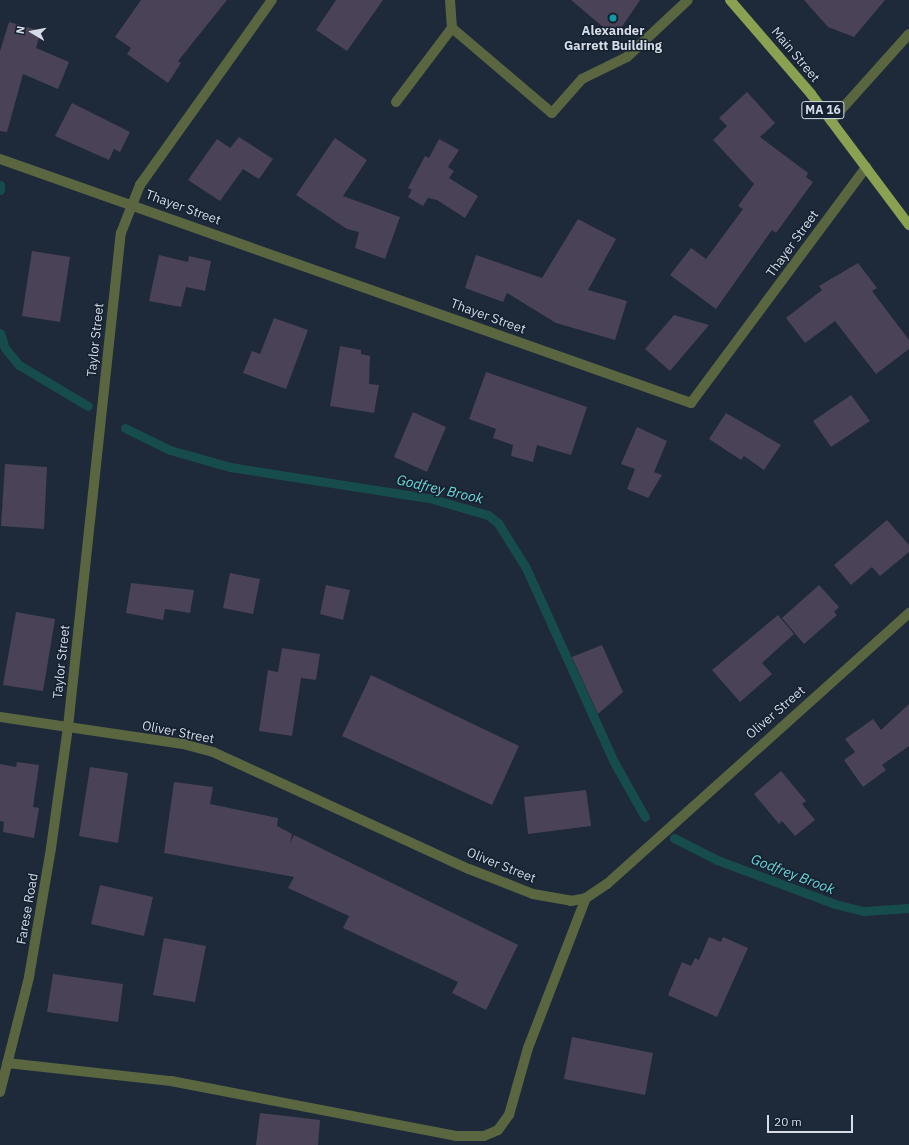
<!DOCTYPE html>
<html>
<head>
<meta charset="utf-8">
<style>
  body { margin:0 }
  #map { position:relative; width:909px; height:1145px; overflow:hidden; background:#1e2a3a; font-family:"IBM Plex Sans",sans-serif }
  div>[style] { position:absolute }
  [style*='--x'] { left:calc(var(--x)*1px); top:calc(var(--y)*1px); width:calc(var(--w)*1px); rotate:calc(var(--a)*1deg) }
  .stream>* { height:9px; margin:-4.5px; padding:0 4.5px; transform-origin:4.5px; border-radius:4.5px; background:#174c4d }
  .building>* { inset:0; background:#4a4256 }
  .lane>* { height:10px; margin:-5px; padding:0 5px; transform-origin:5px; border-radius:5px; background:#5a6640 }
  .street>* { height:10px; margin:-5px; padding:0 5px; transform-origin:5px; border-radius:5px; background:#5a6640 }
  .primary>* { height:10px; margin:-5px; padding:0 5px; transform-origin:5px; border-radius:5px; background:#8aa152 }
  .dots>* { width:11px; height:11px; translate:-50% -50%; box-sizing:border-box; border:2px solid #152030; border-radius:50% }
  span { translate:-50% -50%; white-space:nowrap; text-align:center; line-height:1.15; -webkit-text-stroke:3px #152030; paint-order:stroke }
  .shield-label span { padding:1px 3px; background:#152030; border:1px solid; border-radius:3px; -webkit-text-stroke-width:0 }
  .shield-label { font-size:12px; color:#d5dce7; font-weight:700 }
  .poi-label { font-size:13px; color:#d5dce7; font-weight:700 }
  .street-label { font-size:13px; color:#d5dce7 }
  .water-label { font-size:14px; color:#6ed8d9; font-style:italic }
  .north { position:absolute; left:12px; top:12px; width:40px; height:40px; -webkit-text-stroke:3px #152030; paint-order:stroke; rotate:280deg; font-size:11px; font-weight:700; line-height:16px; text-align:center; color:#d5dce7 }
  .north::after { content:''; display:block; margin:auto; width:14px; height:18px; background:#d5dce7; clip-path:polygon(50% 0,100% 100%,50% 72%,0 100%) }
  .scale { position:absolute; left:767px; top:1115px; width:86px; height:18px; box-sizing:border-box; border:2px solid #d5dce7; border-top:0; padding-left:5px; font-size:12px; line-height:14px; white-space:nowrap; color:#d5dce7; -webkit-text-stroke:3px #152030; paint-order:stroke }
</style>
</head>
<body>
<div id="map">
  <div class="stream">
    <div style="--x:0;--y:190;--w:5;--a:-90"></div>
    <div style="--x:0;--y:333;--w:16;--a:72"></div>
    <div style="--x:5;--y:348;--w:22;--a:51"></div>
    <div style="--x:19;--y:365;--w:80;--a:30.7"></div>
    <div style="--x:125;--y:428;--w:50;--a:26.1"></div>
    <div style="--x:170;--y:450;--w:62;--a:15.8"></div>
    <div style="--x:230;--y:467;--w:201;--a:8.9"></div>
    <div style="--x:429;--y:498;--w:61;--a:16.1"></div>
    <div style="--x:488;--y:515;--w:13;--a:39"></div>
    <div style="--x:498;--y:523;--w:53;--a:58.1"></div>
    <div style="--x:526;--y:568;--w:213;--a:65.6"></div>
    <div style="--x:614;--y:762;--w:63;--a:60.6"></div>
    <div style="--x:674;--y:838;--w:48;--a:27.1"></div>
    <div style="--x:717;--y:860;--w:126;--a:20.4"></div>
    <div style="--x:835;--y:904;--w:30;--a:14"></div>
    <div style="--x:864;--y:911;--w:45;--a:-3.8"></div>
  </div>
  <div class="building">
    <div style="clip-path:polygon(141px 0,227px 0,178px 61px,181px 63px,168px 83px,127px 54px,131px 48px,115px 37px)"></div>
    <div style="clip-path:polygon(336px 0,383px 0,347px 51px,316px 30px)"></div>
    <div style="clip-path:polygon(571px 0,640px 0,615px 37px)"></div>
    <div style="clip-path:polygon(804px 0,885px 0,854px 37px,828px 27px)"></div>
    <div style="clip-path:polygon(9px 22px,41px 31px,36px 48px,69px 62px,58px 89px,23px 74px,7px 132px,0 131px,0 51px)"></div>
    <div style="clip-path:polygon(747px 92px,775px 123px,760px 137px,808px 173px,806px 177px,813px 182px,776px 233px,772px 230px,716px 309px,670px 275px,691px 248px,706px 259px,743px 209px,738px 206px,754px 184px,713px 140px,727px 126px,719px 118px)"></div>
    <div style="clip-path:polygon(72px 103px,130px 132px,120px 152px,114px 149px,109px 160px,55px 136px)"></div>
    <div style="clip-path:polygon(239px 137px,273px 159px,259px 179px,243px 169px,220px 201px,188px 180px,217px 139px,230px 148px)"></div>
    <div style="clip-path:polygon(335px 138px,367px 160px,343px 196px,400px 217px,385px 259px,355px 248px,359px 232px,347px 229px,296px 195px)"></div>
    <div style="clip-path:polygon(439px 139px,459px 150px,448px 167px,454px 171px,449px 178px,478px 196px,465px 218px,437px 200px,428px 198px,423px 206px,408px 197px,412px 190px,408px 188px,425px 156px,429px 158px)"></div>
    <div style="clip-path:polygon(578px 219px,616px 239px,588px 290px,627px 301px,615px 340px,556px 323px,507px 293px,503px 302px,465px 288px,476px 255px,542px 278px)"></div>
    <div style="clip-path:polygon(32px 251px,70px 257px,60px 322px,22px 316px)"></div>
    <div style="clip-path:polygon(159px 255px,188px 262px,189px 256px,211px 261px,205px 291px,186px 287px,181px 307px,149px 301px)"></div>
    <div style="clip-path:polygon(858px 263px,877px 288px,872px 291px,909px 340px,909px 349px,876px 374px,835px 321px,805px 343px,786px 318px,822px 290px,819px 286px)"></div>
    <div style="clip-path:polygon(674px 315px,709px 325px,670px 371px,645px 349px)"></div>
    <div style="clip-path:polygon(274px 318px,308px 330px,286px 389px,243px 373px,252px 351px,260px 354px)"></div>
    <div style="clip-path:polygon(340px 346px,361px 350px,361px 354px,370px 356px,369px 384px,379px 385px,374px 413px,330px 406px)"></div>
    <div style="clip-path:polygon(486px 372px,587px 407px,571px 455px,537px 445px,533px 462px,511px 456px,513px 445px,493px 438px,496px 429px,469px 419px)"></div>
    <div style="clip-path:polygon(851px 395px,870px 421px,831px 447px,813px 421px)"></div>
    <div style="clip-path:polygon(413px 412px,446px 427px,427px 472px,394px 457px)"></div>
    <div style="clip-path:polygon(726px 413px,781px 445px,764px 470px,744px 456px,741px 460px,709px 439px)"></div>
    <div style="clip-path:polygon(637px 427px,667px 441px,654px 472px,662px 475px,648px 498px,627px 489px,635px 469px,621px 464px)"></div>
    <div style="clip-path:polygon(5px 464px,47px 467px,44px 529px,1px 526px)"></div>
    <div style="clip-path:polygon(887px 520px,909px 545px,909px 552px,880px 576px,872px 567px,851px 585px,834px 565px)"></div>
    <div style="clip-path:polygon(230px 573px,260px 579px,253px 614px,223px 608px)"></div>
    <div style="clip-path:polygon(131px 583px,194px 590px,190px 613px,165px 609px,163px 620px,126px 613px)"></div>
    <div style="clip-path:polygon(326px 585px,350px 590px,343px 620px,320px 614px)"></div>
    <div style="clip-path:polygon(819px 585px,839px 607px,834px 612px,837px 615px,804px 644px,782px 618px)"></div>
    <div style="clip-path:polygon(16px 612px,55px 619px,43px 691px,3px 685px)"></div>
    <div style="clip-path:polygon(778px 615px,794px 634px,762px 663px,772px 674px,740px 702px,712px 670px)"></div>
    <div style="clip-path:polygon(602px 645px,623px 692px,598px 714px,572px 657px)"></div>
    <div style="clip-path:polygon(282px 648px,320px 654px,316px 680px,301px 678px,292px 736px,259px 731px,268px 670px,278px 672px)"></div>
    <div style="clip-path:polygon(371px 675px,519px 746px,492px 805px,342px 736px)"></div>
    <div style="clip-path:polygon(909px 704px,909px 746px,882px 765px,886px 770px,863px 787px,844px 760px,855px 752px,845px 739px,873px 719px,881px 730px)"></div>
    <div style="clip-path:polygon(17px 762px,39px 765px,33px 807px,39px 808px,34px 838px,3px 832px,4px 822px,0 821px,0 764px,16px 767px)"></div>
    <div style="clip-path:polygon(90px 767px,128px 773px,118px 843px,79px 836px)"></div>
    <div style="clip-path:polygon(781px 771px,806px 801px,802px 804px,815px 820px,795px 836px,782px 821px,779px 824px,754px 794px)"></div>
    <div style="clip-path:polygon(174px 782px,213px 787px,210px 804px,278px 818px,277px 826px,292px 834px,290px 843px,294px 835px,518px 945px,486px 1010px,452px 993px,458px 982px,343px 928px,349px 916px,288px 888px,294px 877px,164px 853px)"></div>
    <div style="clip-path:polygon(586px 790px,591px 826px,528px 834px,524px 797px)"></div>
    <div style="clip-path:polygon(100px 885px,153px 897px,144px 936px,91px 924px)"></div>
    <div style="clip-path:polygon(709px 937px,721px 942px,723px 937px,748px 948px,717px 1017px,668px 995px,682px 962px,691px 966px,695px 958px,699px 960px)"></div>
    <div style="clip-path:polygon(164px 938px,206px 946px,195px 1002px,153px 995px)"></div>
    <div style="clip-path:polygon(53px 974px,123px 984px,118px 1022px,47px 1012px)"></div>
    <div style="clip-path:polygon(572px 1037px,653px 1053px,645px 1095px,564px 1079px)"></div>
    <div style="clip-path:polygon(260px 1113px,320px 1120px,318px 1145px,256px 1145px)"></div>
  </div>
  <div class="lane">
    <div style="--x:450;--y:0;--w:28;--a:86"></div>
    <div style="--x:396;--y:102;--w:93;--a:-52.9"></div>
    <div style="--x:452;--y:28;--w:131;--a:40.4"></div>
    <div style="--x:552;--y:113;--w:45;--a:-48.6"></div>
    <div style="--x:582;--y:79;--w:50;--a:-26.1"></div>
    <div style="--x:627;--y:57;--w:83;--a:-43.1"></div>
    <div style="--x:7;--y:1063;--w:165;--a:6.3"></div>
    <div style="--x:171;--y:1081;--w:290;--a:10.9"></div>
    <div style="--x:456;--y:1136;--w:28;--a:0"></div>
    <div style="--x:484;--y:1136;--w:15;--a:-23"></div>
    <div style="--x:498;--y:1130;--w:19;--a:-54"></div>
    <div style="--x:509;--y:1115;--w:70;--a:-74.2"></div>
    <div style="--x:528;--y:1048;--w:161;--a:-68.9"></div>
  </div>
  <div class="street">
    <div style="--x:831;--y:121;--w:117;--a:-48.1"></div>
    <div style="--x:0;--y:159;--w:733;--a:19.45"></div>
    <div style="--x:691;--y:403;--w:294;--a:-53.4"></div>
    <div style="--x:0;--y:717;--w:185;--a:8.4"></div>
    <div style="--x:183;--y:744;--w:31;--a:15"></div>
    <div style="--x:213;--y:752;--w:281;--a:24.6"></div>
    <div style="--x:469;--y:869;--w:69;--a:21.3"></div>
    <div style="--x:533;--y:894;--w:39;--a:10"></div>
    <div style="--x:571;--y:901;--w:15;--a:-11"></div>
    <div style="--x:586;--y:898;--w:25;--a:-34"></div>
    <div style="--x:607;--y:884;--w:406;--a:-41.9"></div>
    <div style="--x:0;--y:1092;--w:119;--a:-75.8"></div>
    <div style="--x:29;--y:977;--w:131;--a:-80.3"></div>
    <div style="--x:51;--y:848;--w:122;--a:-82"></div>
    <div style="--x:68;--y:727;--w:497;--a:-83.9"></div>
    <div style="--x:121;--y:233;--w:52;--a:-68.4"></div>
    <div style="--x:140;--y:185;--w:227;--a:-54.5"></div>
  </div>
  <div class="primary">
    <div style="--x:730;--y:0;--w:124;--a:49.2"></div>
    <div style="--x:811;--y:94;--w:164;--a:53.2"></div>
  </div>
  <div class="dots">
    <div style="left:613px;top:18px;background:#0f9aa8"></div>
  </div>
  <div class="shield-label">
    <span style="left:823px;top:110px">MA 16</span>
  </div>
  <div class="poi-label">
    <span style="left:613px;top:39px">Alexander<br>Garrett Building</span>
  </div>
  <div class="street-label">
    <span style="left:795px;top:55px;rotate:50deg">Main Street</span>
    <span style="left:183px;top:208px;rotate:20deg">Thayer Street</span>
    <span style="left:793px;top:244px;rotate:-54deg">Thayer Street</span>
    <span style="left:488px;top:317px;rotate:20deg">Thayer Street</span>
    <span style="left:96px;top:340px;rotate:-84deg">Taylor Street</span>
    <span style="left:62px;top:662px;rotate:-84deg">Taylor Street</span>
    <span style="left:776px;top:713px;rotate:-41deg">Oliver Street</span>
    <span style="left:178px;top:733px;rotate:11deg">Oliver Street</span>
    <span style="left:501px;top:866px;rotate:22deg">Oliver Street</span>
    <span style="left:28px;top:909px;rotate:-80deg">Farese Road</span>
  </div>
  <div class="water-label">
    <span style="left:440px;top:489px;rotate:13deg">Godfrey Brook</span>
    <span style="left:793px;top:874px;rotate:21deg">Godfrey Brook</span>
  </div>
  <div class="north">N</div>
  <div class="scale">20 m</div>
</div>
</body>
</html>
